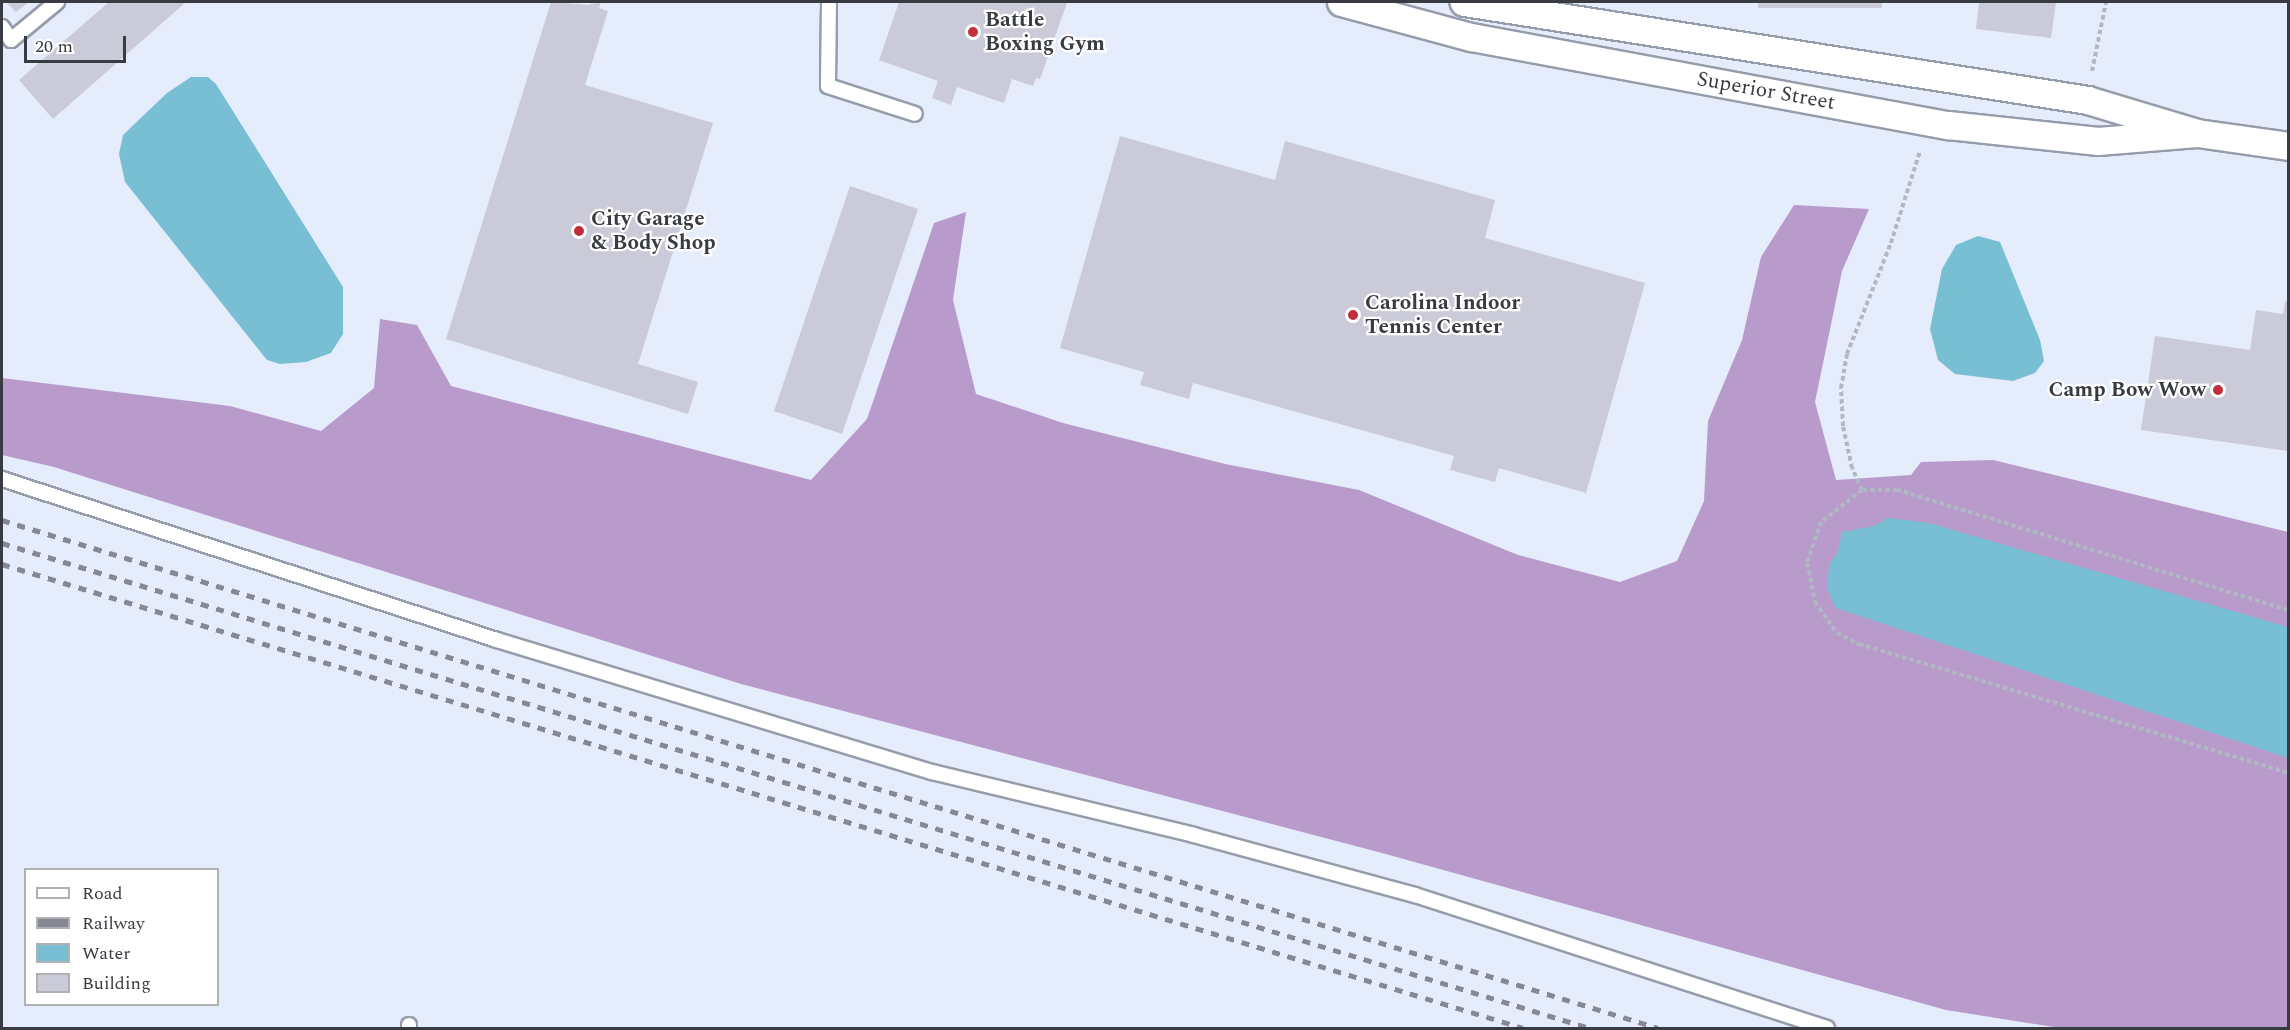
<!DOCTYPE html>
<html>
<head>
<meta charset="utf-8">
<style>
  body { margin:0 }
  #map { position:relative; width:2290px; height:1030px; overflow:hidden; background:#e5ecfb; font-family:Spectral,serif }
  div>[style] { position:absolute }
  [style*='--x'] { left:calc(var(--x)*1px); top:calc(var(--y)*1px); width:calc(var(--w)*1px); rotate:calc(var(--a)*1deg) }
  .forest>* { inset:0; background:#b89acb }
  .water>* { inset:0; background:#78bfd3 }
  .building>* { inset:0; background:#cacad9 }
  .path>* { height:4px; margin-top:-2px; transform-origin:0; background:repeating-linear-gradient(90deg,#b1b7c3 0 4.5px,transparent 0 7.5px) }
  .roads { filter:drop-shadow(2px 0 #959caa) drop-shadow(-2px 0 #959caa) drop-shadow(0 2px #959caa) drop-shadow(0 -2px #959caa) }
  .service>* { height:14px; margin:-7px; padding:0 7px; transform-origin:7px; border-radius:7px; background:#fff }
  .minor>* { height:27px; margin:-13.5px; padding:0 13.5px; transform-origin:13.5px; border-radius:13.5px; background:#fff }
  .rail>* { height:4.5px; margin-top:-2.25px; transform-origin:0; background:repeating-linear-gradient(90deg,#848993 0 8px,transparent 0 16px) }
  .dots>* { width:16px; height:16px; translate:-50% -50%; box-sizing:border-box; border:3px solid #fff; border-radius:50% }
  span { translate:-50% -50%; white-space:nowrap; text-align:center; line-height:1.15; -webkit-text-stroke:4.5px #fff; paint-order:stroke }
  .poi-label { font-size:21px; color:#383b41; font-weight:700 }
  .left { translate:0 -50%; text-align:left }
  .right { translate:-100% -50%; text-align:right }
  .street-label { font-size:21px; color:#383b41 }
  .frame { position:absolute; inset:0; border:3px solid #383b41; pointer-events:none }
  .legend { position:absolute; left:24px; top:868px; width:195px; height:138px; box-sizing:border-box; background:#fff; border:2px solid #afb1b3; margin:0; padding:8px 10px; list-style:none; font-size:18px; color:#383b41 }
  .legend li { display:flex; align-items:center; gap:12px; height:30px }
  .legend b { width:30px; border:2px solid #afb1b3 }
  .scale { position:absolute; left:24px; top:36px; width:102px; height:27px; box-sizing:border-box; border:3px solid #383b41; border-top:0; padding-left:8px; font-size:18px; line-height:21px; white-space:nowrap; color:#383b41; -webkit-text-stroke:4px #fff; paint-order:stroke }
</style>
</head>
<body>
<div id="map">
  <div class="forest">
    <div style="clip-path:polygon(1794px 205px,1869px 209px,1842px 271px,1815px 402px,1836px 480px,1911px 475px,1921px 462px,1993px 460px,2288px 532px,2288px 1028px,2060px 1028px,1946px 1010px,1382px 853px,741px 684px,54px 467px,2px 455px,2px 378px,230px 406px,321px 431px,374px 388px,380px 319px,417px 325px,451px 386px,811px 480px,867px 419px,934px 223px,966px 212px,953px 300px,976px 394px,1063px 423px,1225px 464px,1359px 490px,1518px 555px,1620px 582px,1677px 561px,1704px 501px,1708px 421px,1742px 340px,1761px 257px)"></div>
  </div>
  <div class="water">
    <div style="clip-path:polygon(191px 77px,208px 77px,216px 84px,343px 287px,343px 334px,331px 353px,306px 362px,280px 364px,267px 360px,125px 182px,119px 154px,123px 135px,167px 93px)"></div>
    <div style="clip-path:polygon(1978px 236px,2000px 242px,2040px 340px,2044px 361px,2035px 373px,2013px 381px,1955px 374px,1938px 360px,1930px 329px,1942px 269px,1956px 245px)"></div>
    <div style="clip-path:polygon(1888px 518px,1929px 523px,2288px 627px,2288px 758px,1836px 608px,1827px 589px,1829px 565px,1838px 551px,1842px 532px,1874px 526px)"></div>
  </div>
  <div class="building">
    <div style="clip-path:polygon(6px 2px,29px 2px,16px 12px)"></div>
    <div style="clip-path:polygon(109px 2px,186px 2px,53px 119px,19px 80px)"></div>
    <div style="clip-path:polygon(551px 2px,588px 5px,601px 2px,599px 8px,608px 11px,585px 85px,713px 123px,638px 364px,698px 382px,688px 414px,446px 339px)"></div>
    <div style="clip-path:polygon(899px 2px,1062px 2px,1067px 3px,1040px 79px,1036px 78px,1033px 86px,1012px 79px,1004px 103px,957px 87px,951px 105px,932px 98px,938px 81px,879px 60px)"></div>
    <div style="clip-path:polygon(1758px 2px,1882px 2px,1882px 8px,1758px 8px)"></div>
    <div style="clip-path:polygon(1979px 2px,2056px 2px,2051px 38px,1976px 29px)"></div>
    <div style="clip-path:polygon(1120px 136px,1275px 180px,1285px 141px,1495px 200px,1485px 238px,1645px 283px,1586px 493px,1499px 468px,1495px 482px,1450px 470px,1454px 456px,1193px 383px,1189px 399px,1140px 385px,1144px 372px,1060px 348px)"></div>
    <div style="clip-path:polygon(850px 186px,918px 209px,842px 434px,774px 411px)"></div>
    <div style="clip-path:polygon(2285px 301px,2288px 302px,2288px 451px,2141px 430px,2155px 336px,2250px 350px,2256px 310px,2283px 314px)"></div>
  </div>
  <div class="path">
    <div style="--x:2092;--y:71;--w:70;--a:-78.5"></div>
    <div style="--x:1862;--y:490;--w:24;--a:-114"></div>
    <div style="--x:1852;--y:468;--w:43;--a:-102.1"></div>
    <div style="--x:1843;--y:426;--w:38;--a:-93"></div>
    <div style="--x:1841;--y:388;--w:35;--a:-80"></div>
    <div style="--x:1847;--y:354;--w:119;--a:-68.4"></div>
    <div style="--x:1891;--y:243;--w:96;--a:-72.5"></div>
    <div style="--x:2288;--y:610;--w:409;--a:-162.9"></div>
    <div style="--x:1897;--y:490;--w:35;--a:180"></div>
    <div style="--x:1862;--y:490;--w:52;--a:142"></div>
    <div style="--x:1821;--y:522;--w:43;--a:108.9"></div>
    <div style="--x:1807;--y:563;--w:40;--a:78"></div>
    <div style="--x:1815;--y:602;--w:38;--a:55"></div>
    <div style="--x:1837;--y:633;--w:25;--a:27"></div>
    <div style="--x:1859;--y:644;--w:448;--a:16.7"></div>
  </div>
  <div class="roads">
    <div class="service">
      <div style="--x:829;--y:2;--w:84;--a:90.7"></div>
      <div style="--x:828;--y:86;--w:91;--a:17.8"></div>
      <div style="--x:2;--y:27;--w:16;--a:55"></div>
      <div style="--x:11;--y:40;--w:60;--a:-39.6"></div>
      <div style="--x:2;--y:479;--w:521;--a:18.02"></div>
      <div style="--x:497;--y:640;--w:455;--a:16.9"></div>
      <div style="--x:932;--y:772;--w:269;--a:13.5"></div>
      <div style="--x:1194;--y:835;--w:229;--a:15.2"></div>
      <div style="--x:1415;--y:895;--w:433;--a:17.9"></div>
      <div style="--x:409;--y:1028;--w:3;--a:-90"></div>
    </div>
    <div class="minor">
      <div style="--x:1341;--y:2;--w:135;--a:15.1"></div>
      <div style="--x:1471;--y:37;--w:485;--a:10.5"></div>
      <div style="--x:1948;--y:125;--w:151;--a:6.1"></div>
      <div style="--x:2098;--y:141;--w:99;--a:-4.6"></div>
      <div style="--x:2197;--y:133;--w:114;--a:-163.2"></div>
      <div style="--x:2088;--y:100;--w:632;--a:-171.07"></div>
      <div style="--x:2197;--y:133;--w:92;--a:8.1"></div>
    </div>
  </div>
  <div class="rail">
    <div style="--x:2;--y:520;--w:1732;--a:17.05"></div>
    <div style="--x:2;--y:543;--w:1659;--a:16.99"></div>
    <div style="--x:2;--y:564;--w:1590;--a:16.96"></div>
  </div>
  <div class="dots">
    <div style="left:973px;top:32px;background:#c0303b"></div>
    <div style="left:579px;top:231px;background:#c0303b"></div>
    <div style="left:1353px;top:315px;background:#c0303b"></div>
    <div style="left:2218px;top:390px;background:#c0303b"></div>
  </div>
  <div class="poi-label">
    <span class="left" style="left:985px;top:32px">Battle<br>Boxing Gym</span>
    <span class="left" style="left:591px;top:231px">City Garage<br>&amp; Body Shop</span>
    <span class="left" style="left:1365px;top:315px">Carolina Indoor<br>Tennis Center</span>
    <span class="right" style="left:2206px;top:390px">Camp Bow Wow</span>
  </div>
  <div class="street-label">
    <span style="left:1766px;top:91px;rotate:10deg">Superior Street</span>
  </div>
  <div class="frame"></div>
  <ul class="legend">
  <li><b style="height:8px;background:#fff"></b>Road</li>
  <li><b style="height:8px;background:#848993"></b>Railway</li>
  <li><b style="height:16px;background:#78bfd3"></b>Water</li>
  <li><b style="height:16px;background:#cacad9"></b>Building</li>
  </ul>
  <div class="scale">20 m</div>
</div>
</body>
</html>
